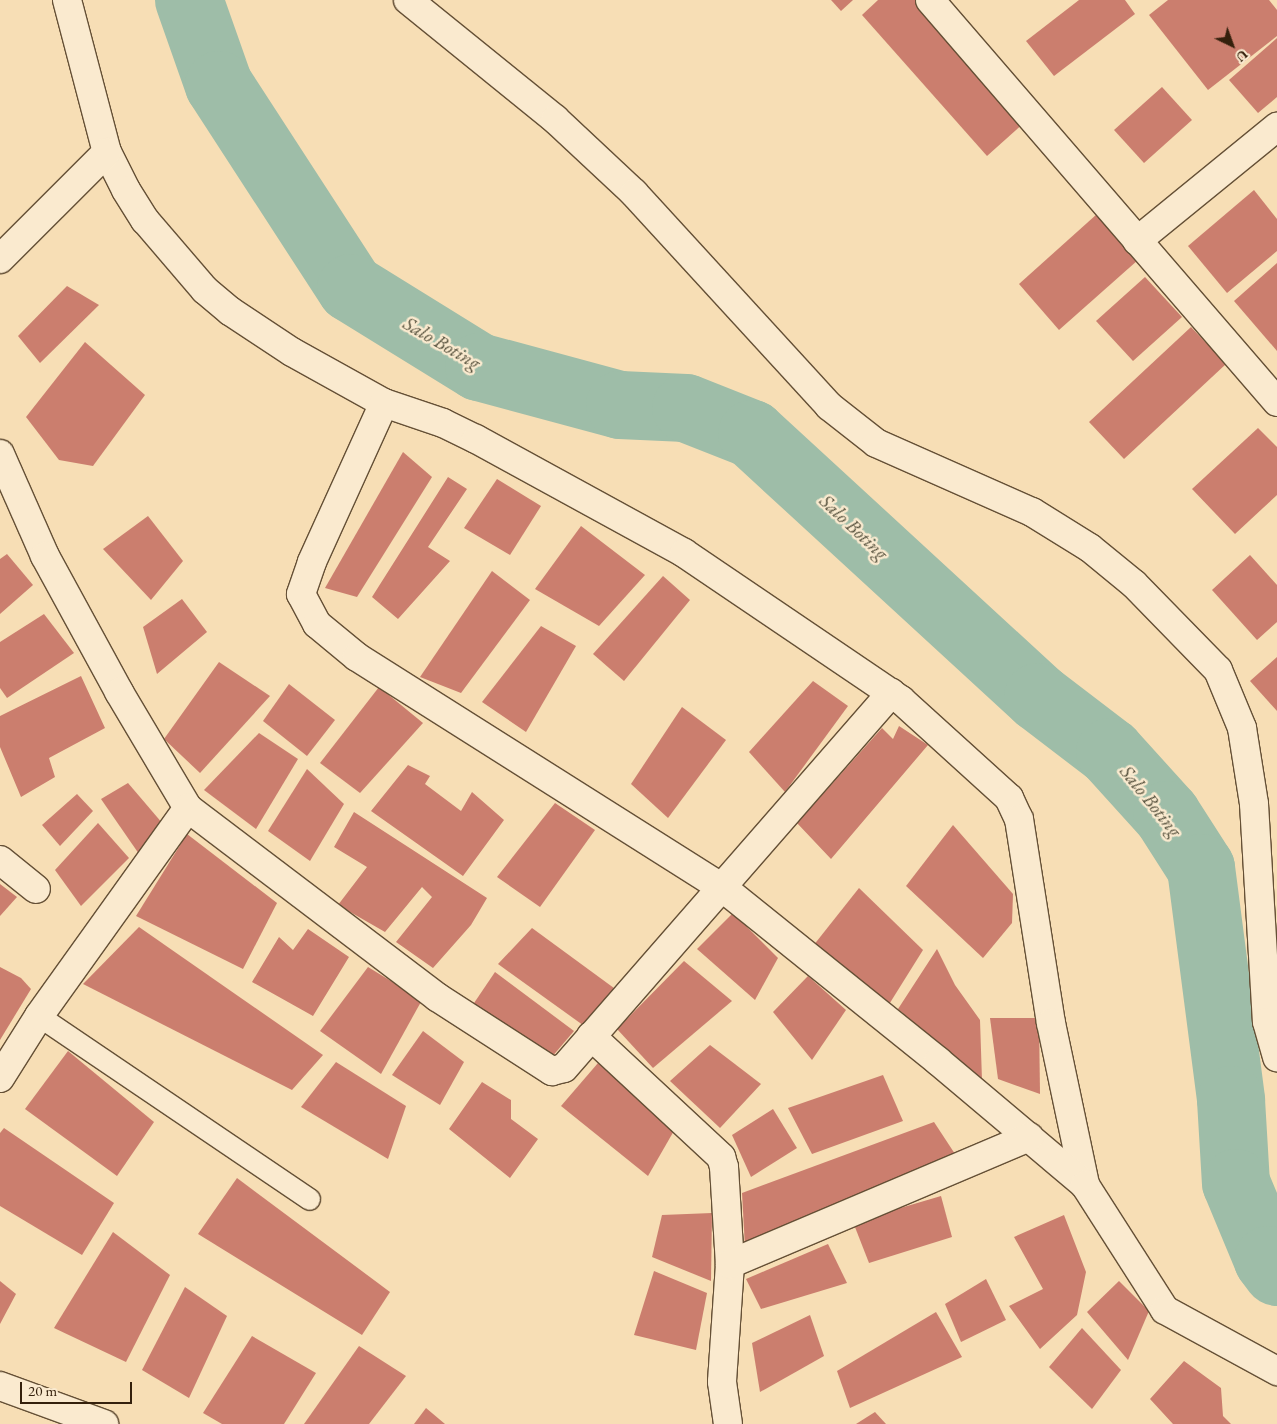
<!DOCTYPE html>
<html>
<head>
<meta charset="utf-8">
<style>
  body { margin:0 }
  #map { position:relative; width:1277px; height:1424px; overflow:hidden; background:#f7deb5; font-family:"EB Garamond",serif }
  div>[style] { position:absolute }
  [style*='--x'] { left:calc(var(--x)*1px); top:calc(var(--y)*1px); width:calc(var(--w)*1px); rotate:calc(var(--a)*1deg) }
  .river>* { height:68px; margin:-34px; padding:0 34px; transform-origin:34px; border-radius:34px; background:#9ebda8 }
  .building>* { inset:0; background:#cb7e6e }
  .roads { filter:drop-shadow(1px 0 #655036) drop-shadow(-1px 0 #655036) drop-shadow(0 1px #655036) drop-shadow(0 -1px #655036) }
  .service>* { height:21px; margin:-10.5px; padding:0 10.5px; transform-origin:10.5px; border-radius:10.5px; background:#faeacf }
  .minor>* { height:28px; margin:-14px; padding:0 14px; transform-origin:14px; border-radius:14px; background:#faeacf }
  span { translate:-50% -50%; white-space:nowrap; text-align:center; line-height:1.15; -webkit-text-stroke:5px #faeacf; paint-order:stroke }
  .water-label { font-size:20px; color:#544f3b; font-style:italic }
  .north { position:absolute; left:1207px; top:20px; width:50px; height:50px; -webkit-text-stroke:4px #faeacf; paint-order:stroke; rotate:138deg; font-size:14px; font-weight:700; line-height:20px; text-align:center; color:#34200c }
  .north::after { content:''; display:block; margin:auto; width:18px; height:22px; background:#34200c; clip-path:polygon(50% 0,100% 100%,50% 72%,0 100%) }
  .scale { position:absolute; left:20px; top:1382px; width:112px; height:22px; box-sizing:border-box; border:2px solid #34200c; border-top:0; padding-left:6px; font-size:15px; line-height:18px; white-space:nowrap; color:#34200c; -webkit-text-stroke:4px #faeacf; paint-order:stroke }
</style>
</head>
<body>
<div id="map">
  <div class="river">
    <div style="--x:189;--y:0;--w:90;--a:70.6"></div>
    <div style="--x:219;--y:85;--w:242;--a:57"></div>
    <div style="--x:351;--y:288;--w:150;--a:31.7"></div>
    <div style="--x:479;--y:367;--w:146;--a:15.1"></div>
    <div style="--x:620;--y:405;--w:66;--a:2.6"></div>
    <div style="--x:686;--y:408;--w:71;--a:21.5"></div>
    <div style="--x:752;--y:434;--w:389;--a:42.6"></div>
    <div style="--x:1038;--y:697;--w:91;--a:37.4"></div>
    <div style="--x:1110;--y:752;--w:85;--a:47.9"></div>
    <div style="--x:1167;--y:815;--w:63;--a:57.3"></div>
    <div style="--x:1201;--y:868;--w:234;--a:82.6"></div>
    <div style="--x:1231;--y:1100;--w:83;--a:86.6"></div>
    <div style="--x:1236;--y:1183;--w:83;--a:67.4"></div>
    <div style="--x:1268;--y:1260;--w:15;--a:53"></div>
  </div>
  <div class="building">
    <div style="clip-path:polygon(831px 0,853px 0,841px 11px)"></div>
    <div style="clip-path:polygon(878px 0,918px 0,1026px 121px,987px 156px,862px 15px)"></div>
    <div style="clip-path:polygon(1079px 0,1125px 0,1135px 14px,1054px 76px,1026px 41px)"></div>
    <div style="clip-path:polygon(1168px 0,1269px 0,1277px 10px,1277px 36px,1208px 90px,1149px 15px)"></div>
    <div style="clip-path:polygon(1277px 38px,1277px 97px,1258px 113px,1229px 80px)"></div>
    <div style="clip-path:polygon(1162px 87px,1192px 120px,1144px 163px,1114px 130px)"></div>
    <div style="clip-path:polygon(1254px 190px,1277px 219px,1277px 251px,1227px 293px,1188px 246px)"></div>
    <div style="clip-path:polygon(1097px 214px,1138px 260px,1059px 330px,1019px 284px)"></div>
    <div style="clip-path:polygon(1277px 263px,1277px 351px,1234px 301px)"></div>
    <div style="clip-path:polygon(1145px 277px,1182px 317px,1133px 361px,1096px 321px)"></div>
    <div style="clip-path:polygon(67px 286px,99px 305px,40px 363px,18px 336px)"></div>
    <div style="clip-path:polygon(1191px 327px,1226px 364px,1124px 459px,1089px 422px)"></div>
    <div style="clip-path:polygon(85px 342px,145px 395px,93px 466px,59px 460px,26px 417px)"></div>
    <div style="clip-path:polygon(1258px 428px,1277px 447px,1277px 495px,1235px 534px,1192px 489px)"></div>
    <div style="clip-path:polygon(403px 452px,432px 477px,357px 597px,325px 588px)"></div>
    <div style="clip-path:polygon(448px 477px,467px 489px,428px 547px,450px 561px,398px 619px,372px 597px)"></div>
    <div style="clip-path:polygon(497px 479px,541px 506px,510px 555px,464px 528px)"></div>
    <div style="clip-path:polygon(148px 516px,183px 561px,151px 600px,103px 549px)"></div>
    <div style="clip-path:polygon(581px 526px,645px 575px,599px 626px,535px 589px)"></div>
    <div style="clip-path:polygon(7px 554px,33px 585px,0 614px,0 559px)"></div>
    <div style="clip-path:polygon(1250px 555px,1277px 585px,1277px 622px,1257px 640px,1212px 590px)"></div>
    <div style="clip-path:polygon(492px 571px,530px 600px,461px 693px,420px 677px)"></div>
    <div style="clip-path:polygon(663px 576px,690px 600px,624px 681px,593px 654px)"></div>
    <div style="clip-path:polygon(182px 599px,207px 632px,157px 674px,143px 627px)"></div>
    <div style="clip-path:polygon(44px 614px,74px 653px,7px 698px,0 688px,0 642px)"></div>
    <div style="clip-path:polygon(541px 626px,576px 646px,526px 732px,482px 702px)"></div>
    <div style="clip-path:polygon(1277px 657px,1277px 711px,1250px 681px)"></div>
    <div style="clip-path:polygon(219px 662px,270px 696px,200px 773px,164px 739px)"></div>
    <div style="clip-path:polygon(81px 676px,105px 728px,49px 758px,55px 777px,21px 797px,0 747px,0 716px)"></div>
    <div style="clip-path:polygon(813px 681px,848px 706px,785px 792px,749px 752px)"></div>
    <div style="clip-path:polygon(289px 684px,335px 720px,307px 756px,263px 721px)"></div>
    <div style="clip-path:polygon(379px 687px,423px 723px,360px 793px,320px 763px)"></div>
    <div style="clip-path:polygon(682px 707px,726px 740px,668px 818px,631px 784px)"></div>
    <div style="clip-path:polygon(899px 726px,928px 745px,831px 859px,797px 823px,882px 728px,893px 739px)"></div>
    <div style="clip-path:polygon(259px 733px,298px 759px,256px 829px,204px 790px)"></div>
    <div style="clip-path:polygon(408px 765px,430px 776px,425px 784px,461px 811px,472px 792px,504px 820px,463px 876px,371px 811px)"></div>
    <div style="clip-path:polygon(307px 769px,344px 804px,310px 861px,268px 831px)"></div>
    <div style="clip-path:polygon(128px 783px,163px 824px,139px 854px,101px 799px)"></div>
    <div style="clip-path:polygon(77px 794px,93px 811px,60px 846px,42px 825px)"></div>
    <div style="clip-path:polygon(555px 803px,595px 830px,540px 907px,497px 877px)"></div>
    <div style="clip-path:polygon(354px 812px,487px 898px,471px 925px,433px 968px,396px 942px,432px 897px,422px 887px,385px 932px,338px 905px,367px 867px,334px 847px)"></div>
    <div style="clip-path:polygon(98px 823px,129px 858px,81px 906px,55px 870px)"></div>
    <div style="clip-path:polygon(953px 825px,1013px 894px,1012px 923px,983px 958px,906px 886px)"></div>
    <div style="clip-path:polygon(187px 834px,277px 903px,243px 969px,136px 916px)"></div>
    <div style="clip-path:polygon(0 884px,17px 897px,0 916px)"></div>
    <div style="clip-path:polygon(859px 888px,923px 950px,888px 1006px,813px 946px)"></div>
    <div style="clip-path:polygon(733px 913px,778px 958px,755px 1000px,697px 949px)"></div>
    <div style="clip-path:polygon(139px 927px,323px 1055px,292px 1090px,83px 984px)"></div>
    <div style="clip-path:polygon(532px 928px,618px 991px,587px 1028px,498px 964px)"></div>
    <div style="clip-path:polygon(308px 929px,349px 957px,313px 1016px,252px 982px,279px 937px,293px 950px)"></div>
    <div style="clip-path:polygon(937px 949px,955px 985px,980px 1020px,982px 1080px,898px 1009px)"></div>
    <div style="clip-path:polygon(684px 961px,732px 1001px,653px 1068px,617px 1029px)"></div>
    <div style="clip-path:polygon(0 967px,21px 978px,31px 989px,0 1040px)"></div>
    <div style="clip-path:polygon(368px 967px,422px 1000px,381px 1074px,320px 1031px)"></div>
    <div style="clip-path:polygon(495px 972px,574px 1031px,551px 1058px,470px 1009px)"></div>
    <div style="clip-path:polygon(808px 976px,846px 1010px,812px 1060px,773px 1012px)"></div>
    <div style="clip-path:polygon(990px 1018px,1039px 1018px,1040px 1094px,998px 1079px)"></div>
    <div style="clip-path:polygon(423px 1031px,464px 1062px,440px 1105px,392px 1075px)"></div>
    <div style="clip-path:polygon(710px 1045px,761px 1084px,720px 1128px,670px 1081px)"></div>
    <div style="clip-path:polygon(68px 1051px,154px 1122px,117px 1176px,25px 1109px)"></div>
    <div style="clip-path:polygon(336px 1062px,406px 1106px,388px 1159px,301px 1107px)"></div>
    <div style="clip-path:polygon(598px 1063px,675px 1129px,648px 1176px,561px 1106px)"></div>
    <div style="clip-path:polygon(883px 1075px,903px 1121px,812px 1154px,788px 1108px)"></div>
    <div style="clip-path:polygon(482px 1082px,511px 1100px,511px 1119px,538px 1139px,510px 1178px,449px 1129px)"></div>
    <div style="clip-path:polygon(773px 1109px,797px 1148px,751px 1177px,732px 1135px)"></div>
    <div style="clip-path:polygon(934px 1122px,955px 1154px,745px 1247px,742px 1193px)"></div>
    <div style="clip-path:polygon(4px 1128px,114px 1203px,82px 1255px,0 1206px,0 1133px)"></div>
    <div style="clip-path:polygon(237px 1178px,390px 1292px,362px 1335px,198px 1234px)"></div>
    <div style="clip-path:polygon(941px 1196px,952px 1237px,869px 1263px,853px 1222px)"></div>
    <div style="clip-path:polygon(712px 1213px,711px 1281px,652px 1257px,662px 1215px)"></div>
    <div style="clip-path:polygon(1064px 1215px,1086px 1272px,1077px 1315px,1040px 1349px,1009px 1306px,1043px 1289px,1014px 1237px)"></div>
    <div style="clip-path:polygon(113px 1232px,170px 1275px,126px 1362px,54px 1328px)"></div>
    <div style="clip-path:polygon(828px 1244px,847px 1283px,761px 1309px,746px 1279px)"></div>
    <div style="clip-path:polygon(654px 1271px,707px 1293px,696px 1350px,634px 1335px)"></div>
    <div style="clip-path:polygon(986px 1279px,1006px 1320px,961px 1342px,945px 1304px)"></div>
    <div style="clip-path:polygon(0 1281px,16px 1294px,0 1324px)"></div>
    <div style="clip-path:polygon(1119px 1281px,1149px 1311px,1128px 1360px,1087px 1312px)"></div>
    <div style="clip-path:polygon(185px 1287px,227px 1316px,189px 1398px,142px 1370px)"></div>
    <div style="clip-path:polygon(936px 1312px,962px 1357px,850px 1408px,837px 1371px)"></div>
    <div style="clip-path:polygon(810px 1315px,824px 1356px,760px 1392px,752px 1343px)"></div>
    <div style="clip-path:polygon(1082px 1328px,1121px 1370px,1092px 1409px,1049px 1367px)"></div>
    <div style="clip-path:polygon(252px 1336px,316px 1373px,284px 1424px,222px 1424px,203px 1413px)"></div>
    <div style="clip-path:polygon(359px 1346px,406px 1376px,369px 1424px,304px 1424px)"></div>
    <div style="clip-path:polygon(1184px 1361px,1221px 1388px,1223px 1416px,1231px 1424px,1173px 1424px,1150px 1399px)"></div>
    <div style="clip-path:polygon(426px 1408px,445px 1424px,414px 1424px)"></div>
    <div style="clip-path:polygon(875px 1412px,886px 1424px,856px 1424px)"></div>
  </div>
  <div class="roads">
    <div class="service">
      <div style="--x:39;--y:1016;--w:326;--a:34.1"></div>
    </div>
    <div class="minor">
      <div style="--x:67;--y:0;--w:157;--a:75.3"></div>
      <div style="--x:107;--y:152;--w:42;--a:63.4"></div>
      <div style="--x:126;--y:190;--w:36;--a:58"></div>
      <div style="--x:145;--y:220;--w:92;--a:49.4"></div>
      <div style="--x:205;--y:290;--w:33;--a:40"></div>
      <div style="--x:230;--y:311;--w:74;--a:33.5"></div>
      <div style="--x:292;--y:352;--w:105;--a:29"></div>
      <div style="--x:384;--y:403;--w:62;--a:18.7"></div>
      <div style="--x:443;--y:423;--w:37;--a:26"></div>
      <div style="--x:476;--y:439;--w:237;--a:28.7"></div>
      <div style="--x:684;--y:553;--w:262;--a:34.1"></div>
      <div style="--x:901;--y:700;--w:146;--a:42.2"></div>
      <div style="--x:1009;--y:798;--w:23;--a:65"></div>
      <div style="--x:1019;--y:819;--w:206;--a:81.1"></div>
      <div style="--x:1051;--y:1023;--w:166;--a:78.1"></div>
      <div style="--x:408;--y:0;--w:189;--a:39"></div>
      <div style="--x:555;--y:119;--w:108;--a:43.1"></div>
      <div style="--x:634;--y:193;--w:289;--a:47.5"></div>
      <div style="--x:829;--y:406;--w:60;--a:38.2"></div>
      <div style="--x:876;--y:443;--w:171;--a:23.9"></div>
      <div style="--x:1032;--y:512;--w:68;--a:31.8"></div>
      <div style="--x:1090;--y:548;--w:57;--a:39.3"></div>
      <div style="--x:1134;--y:584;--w:120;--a:45.7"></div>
      <div style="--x:1218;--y:670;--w:63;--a:67.5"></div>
      <div style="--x:1242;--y:728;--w:77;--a:81"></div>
      <div style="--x:1254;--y:804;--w:218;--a:86.6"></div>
      <div style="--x:1267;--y:1022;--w:37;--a:74"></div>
      <div style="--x:930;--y:0;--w:531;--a:49.2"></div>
      <div style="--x:1137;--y:241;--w:181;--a:-39.2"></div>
      <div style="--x:0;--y:259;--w:151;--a:-45"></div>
      <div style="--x:384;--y:403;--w:175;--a:114.4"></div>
      <div style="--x:312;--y:562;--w:34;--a:109"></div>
      <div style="--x:301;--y:594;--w:34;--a:62"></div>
      <div style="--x:317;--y:624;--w:52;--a:39.5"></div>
      <div style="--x:357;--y:657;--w:433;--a:32.3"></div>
      <div style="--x:723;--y:888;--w:276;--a:38.8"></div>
      <div style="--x:938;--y:1061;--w:192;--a:40.1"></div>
      <div style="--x:1085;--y:1185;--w:148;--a:57.4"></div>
      <div style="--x:1165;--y:1310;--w:128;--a:28.6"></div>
      <div style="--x:0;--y:454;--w:111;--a:66.2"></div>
      <div style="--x:45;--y:556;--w:155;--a:61.4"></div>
      <div style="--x:119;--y:692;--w:135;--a:59.3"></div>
      <div style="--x:188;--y:808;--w:313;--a:37.2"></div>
      <div style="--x:437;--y:997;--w:137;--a:32.8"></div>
      <div style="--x:552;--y:1071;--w:12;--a:-14"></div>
      <div style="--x:564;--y:1068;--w:498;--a:-48.9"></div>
      <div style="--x:0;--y:860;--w:46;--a:38.9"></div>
      <div style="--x:591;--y:1036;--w:178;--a:42.9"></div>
      <div style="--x:721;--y:1157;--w:10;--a:73"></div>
      <div style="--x:724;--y:1167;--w:97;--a:86.5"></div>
      <div style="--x:730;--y:1264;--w:118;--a:93.9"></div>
      <div style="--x:722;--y:1382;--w:42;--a:81.9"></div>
      <div style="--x:0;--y:1078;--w:73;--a:-57.8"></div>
      <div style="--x:39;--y:1016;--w:256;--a:-54.4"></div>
      <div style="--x:730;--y:1264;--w:325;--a:-23"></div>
      <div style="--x:0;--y:1386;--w:111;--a:20.1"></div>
    </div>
  </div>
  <div class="water-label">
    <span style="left:442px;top:343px;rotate:30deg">Salo Boting</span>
    <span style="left:854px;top:527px;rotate:43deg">Salo Boting</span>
    <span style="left:1151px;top:801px;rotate:51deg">Salo Boting</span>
  </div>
  <div class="north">U</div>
  <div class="scale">20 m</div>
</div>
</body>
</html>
